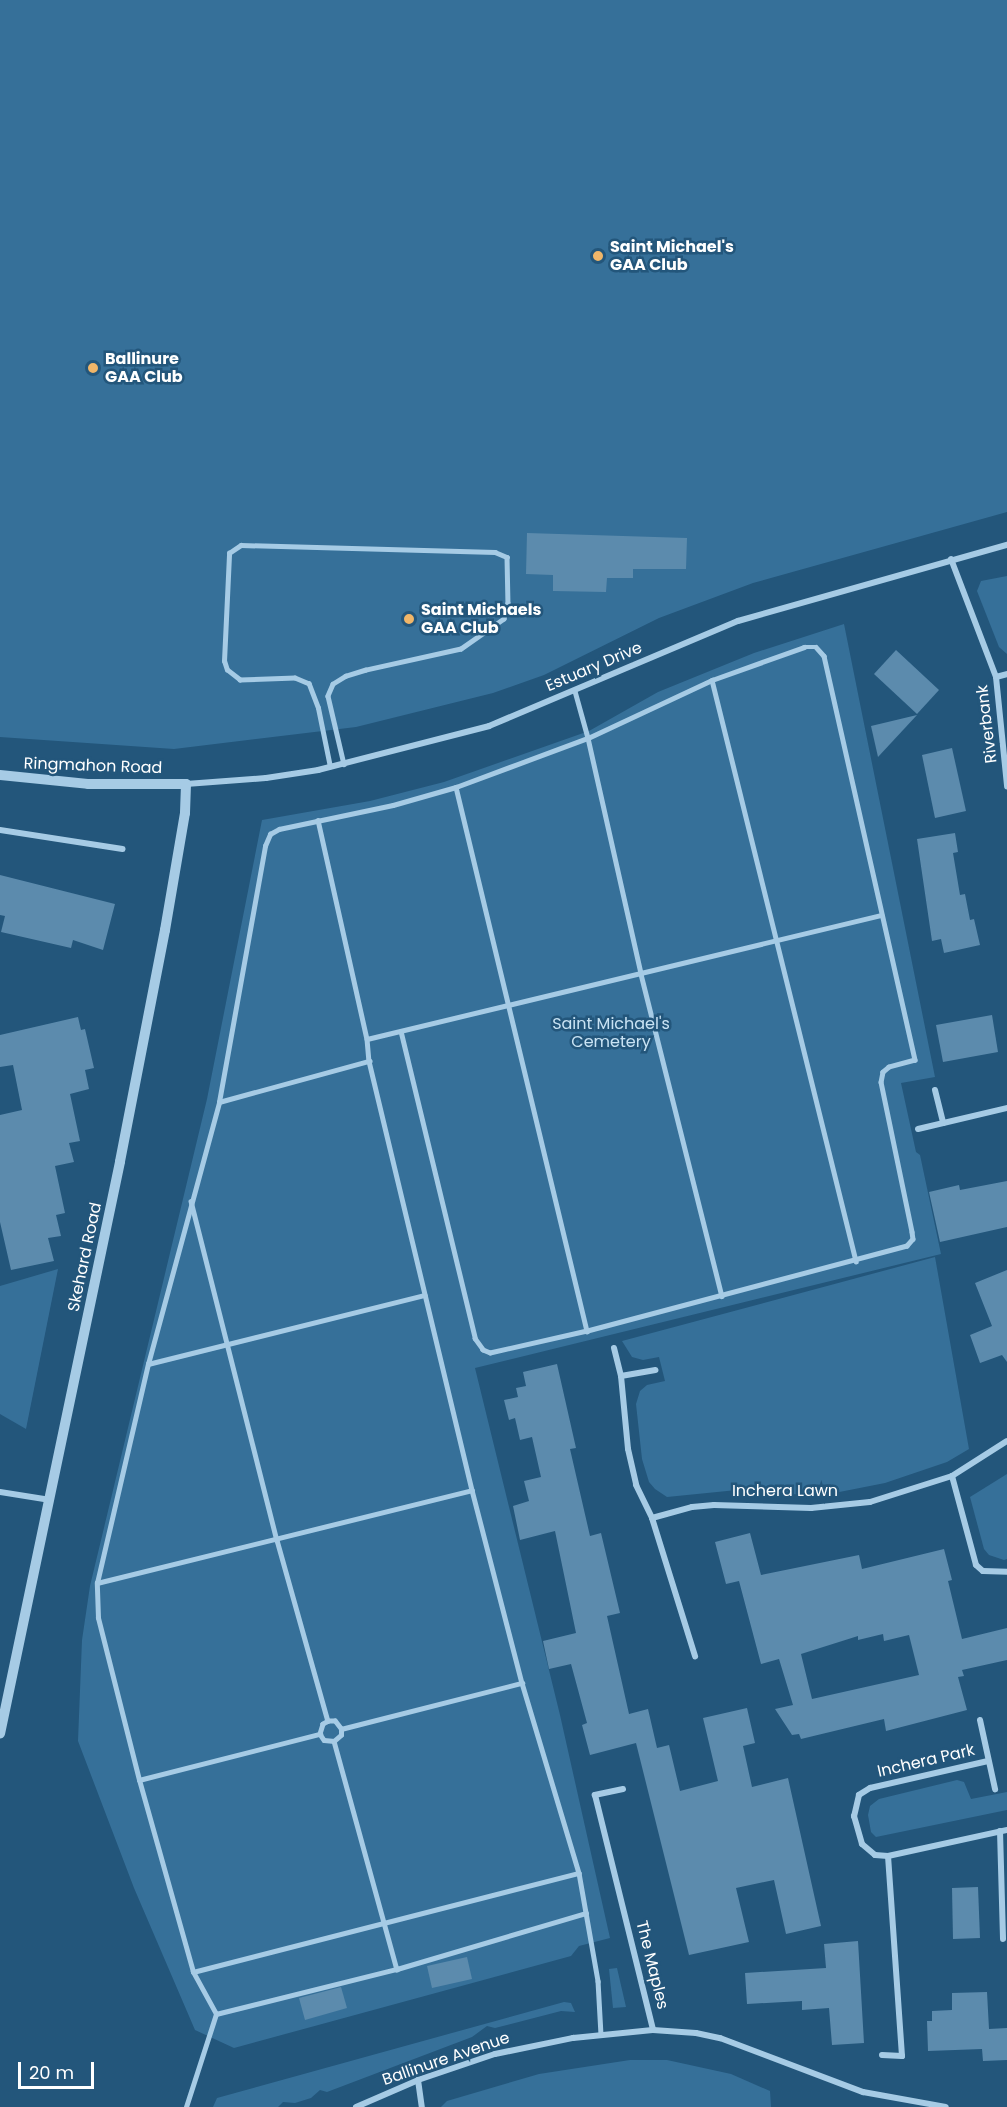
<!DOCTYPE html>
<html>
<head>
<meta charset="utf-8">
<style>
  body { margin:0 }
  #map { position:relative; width:1007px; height:2107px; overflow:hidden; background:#23567b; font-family:Poppins,sans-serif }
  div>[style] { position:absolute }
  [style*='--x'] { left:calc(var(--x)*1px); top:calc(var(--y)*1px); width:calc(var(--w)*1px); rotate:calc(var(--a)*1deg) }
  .green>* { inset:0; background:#367099 }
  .building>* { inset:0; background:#5c8bad }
  .service>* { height:4.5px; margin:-2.25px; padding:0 2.25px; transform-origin:2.25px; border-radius:2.25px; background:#a6cbe5 }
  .minor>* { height:6px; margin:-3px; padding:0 3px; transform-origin:3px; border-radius:3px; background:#a6cbe5 }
  .tertiary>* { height:10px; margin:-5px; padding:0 5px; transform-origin:5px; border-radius:5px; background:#a6cbe5 }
  .dots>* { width:16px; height:16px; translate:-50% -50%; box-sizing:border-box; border:3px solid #23567b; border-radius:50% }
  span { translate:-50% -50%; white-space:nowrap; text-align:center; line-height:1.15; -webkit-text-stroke:5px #23567b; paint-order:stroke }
  .poi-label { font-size:16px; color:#fff; font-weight:700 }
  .left { translate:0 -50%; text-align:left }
  .street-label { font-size:16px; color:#fff }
  .park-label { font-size:16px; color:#c9e3f4 }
  .scale { position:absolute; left:18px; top:2062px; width:76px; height:27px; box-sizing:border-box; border:3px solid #fff; border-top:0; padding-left:8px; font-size:18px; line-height:21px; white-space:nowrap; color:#fff; -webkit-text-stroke:4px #23567b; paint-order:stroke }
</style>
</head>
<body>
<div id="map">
  <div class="green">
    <div style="clip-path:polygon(0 0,1007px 0,1007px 512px,753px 583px,659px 618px,544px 675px,493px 693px,356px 727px,174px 749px,0 737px)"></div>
    <div style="clip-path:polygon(1007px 576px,1007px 654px,999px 647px,977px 591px,981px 581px)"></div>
    <div style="clip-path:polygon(844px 624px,935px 1077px,901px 1083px,916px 1152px,920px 1155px,941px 1254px,475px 1368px,560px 1715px,610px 1938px,579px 1946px,571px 1956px,234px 2048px,195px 2030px,134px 1888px,78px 1741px,82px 1640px,90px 1586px,207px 1099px,262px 820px,370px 801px,444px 782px,589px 731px,658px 692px,754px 653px)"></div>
    <div style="clip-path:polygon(935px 1257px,969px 1449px,947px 1462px,885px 1483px,819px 1496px,737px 1490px,667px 1497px,655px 1489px,649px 1482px,642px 1459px,636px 1404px,640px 1391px,647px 1385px,665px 1381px,659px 1357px,643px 1360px,632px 1357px,622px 1341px)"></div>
    <div style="clip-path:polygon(58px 1269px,26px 1429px,0 1414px,0 1286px)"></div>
    <div style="clip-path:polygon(1007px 1474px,1007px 1559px,1004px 1560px,989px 1555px,984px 1549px,970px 1497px)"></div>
    <div style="clip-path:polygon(957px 1780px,964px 1782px,971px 1799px,1007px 1792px,1007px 1810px,876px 1837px,871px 1832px,868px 1815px,870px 1806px,879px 1799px)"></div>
    <div style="clip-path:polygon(617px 1968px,626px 2007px,613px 2008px,609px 1969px)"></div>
    <div style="clip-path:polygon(564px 2002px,571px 2003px,575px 2012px,561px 2011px,495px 2028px,487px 2026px,472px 2037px,327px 2092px,320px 2090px,311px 2098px,295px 2103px,283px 2102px,278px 2107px,213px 2107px,217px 2098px)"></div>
    <div style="clip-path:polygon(630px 2060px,667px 2060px,731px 2074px,770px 2091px,771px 2107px,441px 2107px,447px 2101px,539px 2074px)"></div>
  </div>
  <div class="building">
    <div style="clip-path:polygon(527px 533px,687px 538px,686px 569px,633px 569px,633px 578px,607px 578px,606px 592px,553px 591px,553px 575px,526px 574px)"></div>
    <div style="clip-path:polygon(896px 650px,939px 690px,917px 714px,874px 674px)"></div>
    <div style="clip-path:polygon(917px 715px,878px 757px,871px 726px)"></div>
    <div style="clip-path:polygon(952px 748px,966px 811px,935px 818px,922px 755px)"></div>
    <div style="clip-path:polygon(955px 833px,958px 852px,953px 853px,960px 895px,965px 894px,970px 920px,974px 919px,980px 945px,944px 953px,941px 939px,932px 941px,917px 839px)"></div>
    <div style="clip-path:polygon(0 875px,115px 904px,103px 950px,73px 940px,71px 948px,1px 932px,5px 916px,0 915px)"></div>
    <div style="clip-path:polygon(992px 1015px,998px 1052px,943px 1062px,936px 1025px)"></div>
    <div style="clip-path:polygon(78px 1017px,81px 1030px,85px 1029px,94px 1068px,85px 1070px,89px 1089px,70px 1094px,80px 1141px,69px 1143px,74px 1162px,55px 1166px,65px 1213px,56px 1215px,61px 1236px,48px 1238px,54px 1261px,11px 1270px,0 1222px,0 1115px,22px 1110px,13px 1065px,0 1067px,0 1035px)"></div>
    <div style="clip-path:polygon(1007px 1181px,1007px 1227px,940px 1242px,929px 1192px,959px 1185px,960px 1190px)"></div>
    <div style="clip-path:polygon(1007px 1270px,1007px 1362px,1002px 1355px,980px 1363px,970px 1335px,992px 1326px,975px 1283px)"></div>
    <div style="clip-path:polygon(557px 1364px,576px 1448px,570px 1449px,590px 1536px,601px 1533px,620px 1613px,607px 1616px,629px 1714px,648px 1709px,657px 1748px,669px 1745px,680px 1791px,718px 1781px,703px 1718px,747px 1708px,755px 1743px,743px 1746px,752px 1787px,788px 1778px,821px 1926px,786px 1934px,774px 1880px,736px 1888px,749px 1942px,689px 1955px,636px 1743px,590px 1755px,582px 1725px,587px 1723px,571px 1664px,549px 1669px,543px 1641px,576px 1633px,555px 1531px,520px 1540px,513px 1506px,529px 1501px,524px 1481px,541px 1477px,532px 1437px,520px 1440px,515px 1418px,509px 1420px,504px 1400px,518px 1397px,516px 1388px,526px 1386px,523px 1372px)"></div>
    <div style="clip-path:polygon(evenodd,750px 1533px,761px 1575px,859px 1555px,862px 1569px,944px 1549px,952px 1580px,948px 1581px,962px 1639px,1007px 1628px,1007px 1660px,962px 1670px,964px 1676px,958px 1677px,967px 1710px,886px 1731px,884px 1719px,801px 1739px,799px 1734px,792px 1735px,775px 1709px,793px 1705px,779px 1659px,761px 1664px,739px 1581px,726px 1584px,715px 1542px,750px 1533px,883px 1634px,884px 1641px,909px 1635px,919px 1675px,812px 1699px,801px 1654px,858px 1636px,858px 1640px,883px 1634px)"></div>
    <div style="clip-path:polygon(978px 1887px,980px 1938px,953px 1939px,952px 1888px)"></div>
    <div style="clip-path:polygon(858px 1941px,864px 2043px,832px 2045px,829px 2008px,802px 2010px,802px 2001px,747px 2004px,745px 1973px,826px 1968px,824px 1944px)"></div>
    <div style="clip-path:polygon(467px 1957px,472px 1979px,432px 1988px,427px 1966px)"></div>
    <div style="clip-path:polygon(341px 1987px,347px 2008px,305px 2020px,299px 1998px)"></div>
    <div style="clip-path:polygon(987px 1992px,989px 2029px,1007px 2028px,1007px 2060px,983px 2061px,982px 2049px,928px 2051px,927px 2021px,932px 2021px,932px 2011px,952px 2010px,952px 1993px)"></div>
  </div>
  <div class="service">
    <div style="--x:712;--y:680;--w:599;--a:76.08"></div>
    <div style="--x:575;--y:691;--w:49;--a:74.5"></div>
    <div style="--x:588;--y:738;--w:242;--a:77.3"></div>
    <div style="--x:641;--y:974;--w:332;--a:75.9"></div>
    <div style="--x:330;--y:767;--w:60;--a:-101.5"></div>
    <div style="--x:318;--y:708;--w:26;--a:-111"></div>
    <div style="--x:309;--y:684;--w:15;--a:-157"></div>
    <div style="--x:295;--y:678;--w:55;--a:177.9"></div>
    <div style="--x:240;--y:680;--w:16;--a:-142"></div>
    <div style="--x:227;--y:670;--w:9;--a:-108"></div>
    <div style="--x:224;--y:661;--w:108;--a:-87.3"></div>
    <div style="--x:229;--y:553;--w:14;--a:-34"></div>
    <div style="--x:241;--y:545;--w:254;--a:1.6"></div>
    <div style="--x:495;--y:552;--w:13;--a:23"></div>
    <div style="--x:507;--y:557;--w:46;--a:88.8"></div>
    <div style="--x:508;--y:603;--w:16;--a:104"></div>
    <div style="--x:504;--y:619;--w:52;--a:145.1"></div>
    <div style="--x:461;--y:649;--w:97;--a:167.5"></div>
    <div style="--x:366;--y:670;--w:21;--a:163"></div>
    <div style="--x:346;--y:676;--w:15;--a:148"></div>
    <div style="--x:333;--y:684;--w:13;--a:113"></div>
    <div style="--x:328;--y:696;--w:70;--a:76.8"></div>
    <div style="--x:456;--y:787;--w:560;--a:76.46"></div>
    <div style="--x:318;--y:820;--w:224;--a:77.4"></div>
    <div style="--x:367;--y:1039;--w:22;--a:85"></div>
    <div style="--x:369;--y:1061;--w:441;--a:76.5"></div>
    <div style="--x:472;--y:1490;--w:199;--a:75.5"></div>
    <div style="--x:522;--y:1683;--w:198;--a:73.3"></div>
    <div style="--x:579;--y:1873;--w:110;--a:80"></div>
    <div style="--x:598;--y:1981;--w:53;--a:86.8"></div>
    <div style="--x:367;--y:1039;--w:529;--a:-13.56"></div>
    <div style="--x:219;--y:1102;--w:260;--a:-79.8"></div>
    <div style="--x:265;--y:846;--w:13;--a:-67"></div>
    <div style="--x:270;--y:834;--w:10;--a:-29"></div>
    <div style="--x:279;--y:829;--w:116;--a:-11.9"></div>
    <div style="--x:393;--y:805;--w:66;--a:-15.9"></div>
    <div style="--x:456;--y:787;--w:141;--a:-20.4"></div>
    <div style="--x:588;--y:738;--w:137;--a:-25.1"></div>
    <div style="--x:712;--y:680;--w:98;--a:-19.7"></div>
    <div style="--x:804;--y:647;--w:12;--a:0"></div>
    <div style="--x:816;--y:647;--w:12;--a:48"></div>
    <div style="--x:824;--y:656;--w:414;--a:77.3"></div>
    <div style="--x:915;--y:1060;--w:27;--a:165"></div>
    <div style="--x:889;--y:1067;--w:8;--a:140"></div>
    <div style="--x:883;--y:1072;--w:10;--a:101"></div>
    <div style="--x:881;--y:1082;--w:153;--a:78.3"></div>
    <div style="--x:912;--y:1232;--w:7;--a:82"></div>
    <div style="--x:913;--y:1239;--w:9;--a:131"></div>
    <div style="--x:907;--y:1246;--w:331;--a:165.1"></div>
    <div style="--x:587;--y:1331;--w:99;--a:167.2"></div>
    <div style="--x:490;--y:1353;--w:8;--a:-157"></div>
    <div style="--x:483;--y:1350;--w:14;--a:-126"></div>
    <div style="--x:475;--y:1339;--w:316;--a:-103.6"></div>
    <div style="--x:191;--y:1201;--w:350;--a:75.8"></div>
    <div style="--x:277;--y:1540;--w:188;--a:74.3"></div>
    <div style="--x:148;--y:1364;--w:285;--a:-14"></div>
    <div style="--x:97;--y:1583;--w:386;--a:-13.9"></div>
    <div style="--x:341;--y:1729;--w:187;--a:-14.3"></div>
    <div style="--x:334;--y:1741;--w:9;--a:-41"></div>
    <div style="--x:341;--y:1735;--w:6;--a:-90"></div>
    <div style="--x:341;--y:1729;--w:10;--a:-127"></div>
    <div style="--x:335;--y:1721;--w:7;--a:180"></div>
    <div style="--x:328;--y:1721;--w:6;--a:149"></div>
    <div style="--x:323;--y:1724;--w:10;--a:107"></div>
    <div style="--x:320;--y:1734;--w:7;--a:56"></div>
    <div style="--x:324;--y:1740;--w:10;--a:6"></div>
    <div style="--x:334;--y:1741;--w:237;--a:74.6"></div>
    <div style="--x:139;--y:1780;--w:187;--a:-14.3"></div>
    <div style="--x:193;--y:1972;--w:398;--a:-14.4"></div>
    <div style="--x:216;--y:2014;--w:48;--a:-118.7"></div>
    <div style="--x:193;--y:1972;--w:199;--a:-105.7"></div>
    <div style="--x:139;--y:1780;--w:167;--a:-104.2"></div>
    <div style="--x:98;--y:1618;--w:35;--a:-92"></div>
    <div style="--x:97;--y:1583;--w:225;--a:-76.9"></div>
    <div style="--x:148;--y:1364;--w:271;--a:-74.8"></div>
    <div style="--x:219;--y:1102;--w:156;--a:-15.3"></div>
    <div style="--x:186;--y:2107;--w:98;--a:-72.1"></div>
    <div style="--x:216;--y:2014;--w:187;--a:-14"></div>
    <div style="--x:397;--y:1969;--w:197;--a:-16.5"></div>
  </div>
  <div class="minor">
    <div style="--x:951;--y:559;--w:126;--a:69.1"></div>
    <div style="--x:996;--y:677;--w:110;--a:84.2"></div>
    <div style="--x:996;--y:677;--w:11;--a:-15"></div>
    <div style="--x:186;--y:784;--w:80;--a:-4.3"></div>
    <div style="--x:266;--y:778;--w:53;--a:-8.7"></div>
    <div style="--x:318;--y:770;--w:177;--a:-14.4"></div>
    <div style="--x:489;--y:726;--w:270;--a:-22.9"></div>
    <div style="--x:738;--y:621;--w:280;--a:-15.8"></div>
    <div style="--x:0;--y:830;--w:124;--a:8.8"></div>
    <div style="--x:935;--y:1090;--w:34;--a:76"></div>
    <div style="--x:918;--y:1129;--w:91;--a:-13.3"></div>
    <div style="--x:614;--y:1348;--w:29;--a:76"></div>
    <div style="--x:621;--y:1376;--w:73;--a:84.5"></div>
    <div style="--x:628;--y:1449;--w:37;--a:77"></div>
    <div style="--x:636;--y:1485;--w:37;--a:64"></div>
    <div style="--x:652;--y:1518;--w:145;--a:72.7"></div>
    <div style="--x:621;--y:1376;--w:35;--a:-10"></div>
    <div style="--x:952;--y:1476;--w:92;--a:74.9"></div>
    <div style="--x:976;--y:1565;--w:9;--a:41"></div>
    <div style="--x:983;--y:1571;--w:24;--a:2"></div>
    <div style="--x:0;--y:1492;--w:51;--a:9.1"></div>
    <div style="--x:652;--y:1518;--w:41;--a:-15.4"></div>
    <div style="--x:692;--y:1507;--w:22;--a:-5"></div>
    <div style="--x:714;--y:1505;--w:97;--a:1.8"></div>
    <div style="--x:811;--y:1508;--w:59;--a:-5.8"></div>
    <div style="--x:870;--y:1502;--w:86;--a:-17.6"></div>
    <div style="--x:952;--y:1476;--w:65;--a:-32.5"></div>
    <div style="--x:980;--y:1720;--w:71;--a:77.7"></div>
    <div style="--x:988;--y:1761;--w:121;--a:167.1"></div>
    <div style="--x:870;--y:1788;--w:13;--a:148"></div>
    <div style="--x:859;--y:1795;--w:22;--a:103"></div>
    <div style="--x:854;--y:1816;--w:29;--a:74"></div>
    <div style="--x:862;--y:1844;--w:17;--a:40"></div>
    <div style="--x:875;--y:1855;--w:13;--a:4"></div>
    <div style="--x:888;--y:1856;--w:122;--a:-12.3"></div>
    <div style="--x:623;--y:1789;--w:29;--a:168"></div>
    <div style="--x:595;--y:1795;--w:242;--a:76.1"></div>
    <div style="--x:1000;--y:1831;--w:108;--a:88.4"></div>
    <div style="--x:882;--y:2055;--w:20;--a:3"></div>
    <div style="--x:902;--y:2056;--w:200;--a:-94"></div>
    <div style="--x:418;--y:2080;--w:27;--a:82"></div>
    <div style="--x:356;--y:2107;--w:68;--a:-23.5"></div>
    <div style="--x:418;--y:2080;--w:81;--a:-18.7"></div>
    <div style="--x:495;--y:2054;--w:80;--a:-11.6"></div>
    <div style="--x:573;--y:2038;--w:80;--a:-5.7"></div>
    <div style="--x:653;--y:2030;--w:43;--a:4"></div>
    <div style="--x:696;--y:2033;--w:25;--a:12"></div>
    <div style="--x:720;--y:2038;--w:153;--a:20.7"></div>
    <div style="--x:863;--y:2092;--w:84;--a:10.2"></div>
  </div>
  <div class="tertiary">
    <div style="--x:0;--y:775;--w:88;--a:5.8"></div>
    <div style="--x:88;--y:784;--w:98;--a:0"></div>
    <div style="--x:186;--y:784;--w:29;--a:92"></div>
    <div style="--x:185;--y:813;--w:119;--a:99.7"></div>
    <div style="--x:165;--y:930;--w:236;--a:101"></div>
    <div style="--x:120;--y:1162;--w:584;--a:101.85"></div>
  </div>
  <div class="dots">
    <div style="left:598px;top:256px;background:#f0b669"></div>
    <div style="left:93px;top:368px;background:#f0b669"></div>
    <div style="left:409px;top:619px;background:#f0b669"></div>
  </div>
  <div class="poi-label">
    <span class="left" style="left:610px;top:256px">Saint Michael's<br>GAA Club</span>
    <span class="left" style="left:105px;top:368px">Ballinure<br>GAA Club</span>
    <span class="left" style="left:421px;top:619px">Saint Michaels<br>GAA Club</span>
  </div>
  <div class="street-label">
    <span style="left:594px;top:667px;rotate:-23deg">Estuary Drive</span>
    <span style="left:987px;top:724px;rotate:-97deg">Riverbank</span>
    <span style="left:93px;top:766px;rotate:2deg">Ringmahon Road</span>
    <span style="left:85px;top:1257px;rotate:-78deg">Skehard Road</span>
    <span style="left:785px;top:1491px">Inchera Lawn</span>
    <span style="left:926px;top:1761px;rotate:-13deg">Inchera Park</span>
    <span style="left:652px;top:1965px;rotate:76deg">The Maples</span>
    <span style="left:446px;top:2059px;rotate:-19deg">Ballinure Avenue</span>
  </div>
  <div class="park-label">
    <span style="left:611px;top:1033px">Saint Michael's<br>Cemetery</span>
  </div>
  <div class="scale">20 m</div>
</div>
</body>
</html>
